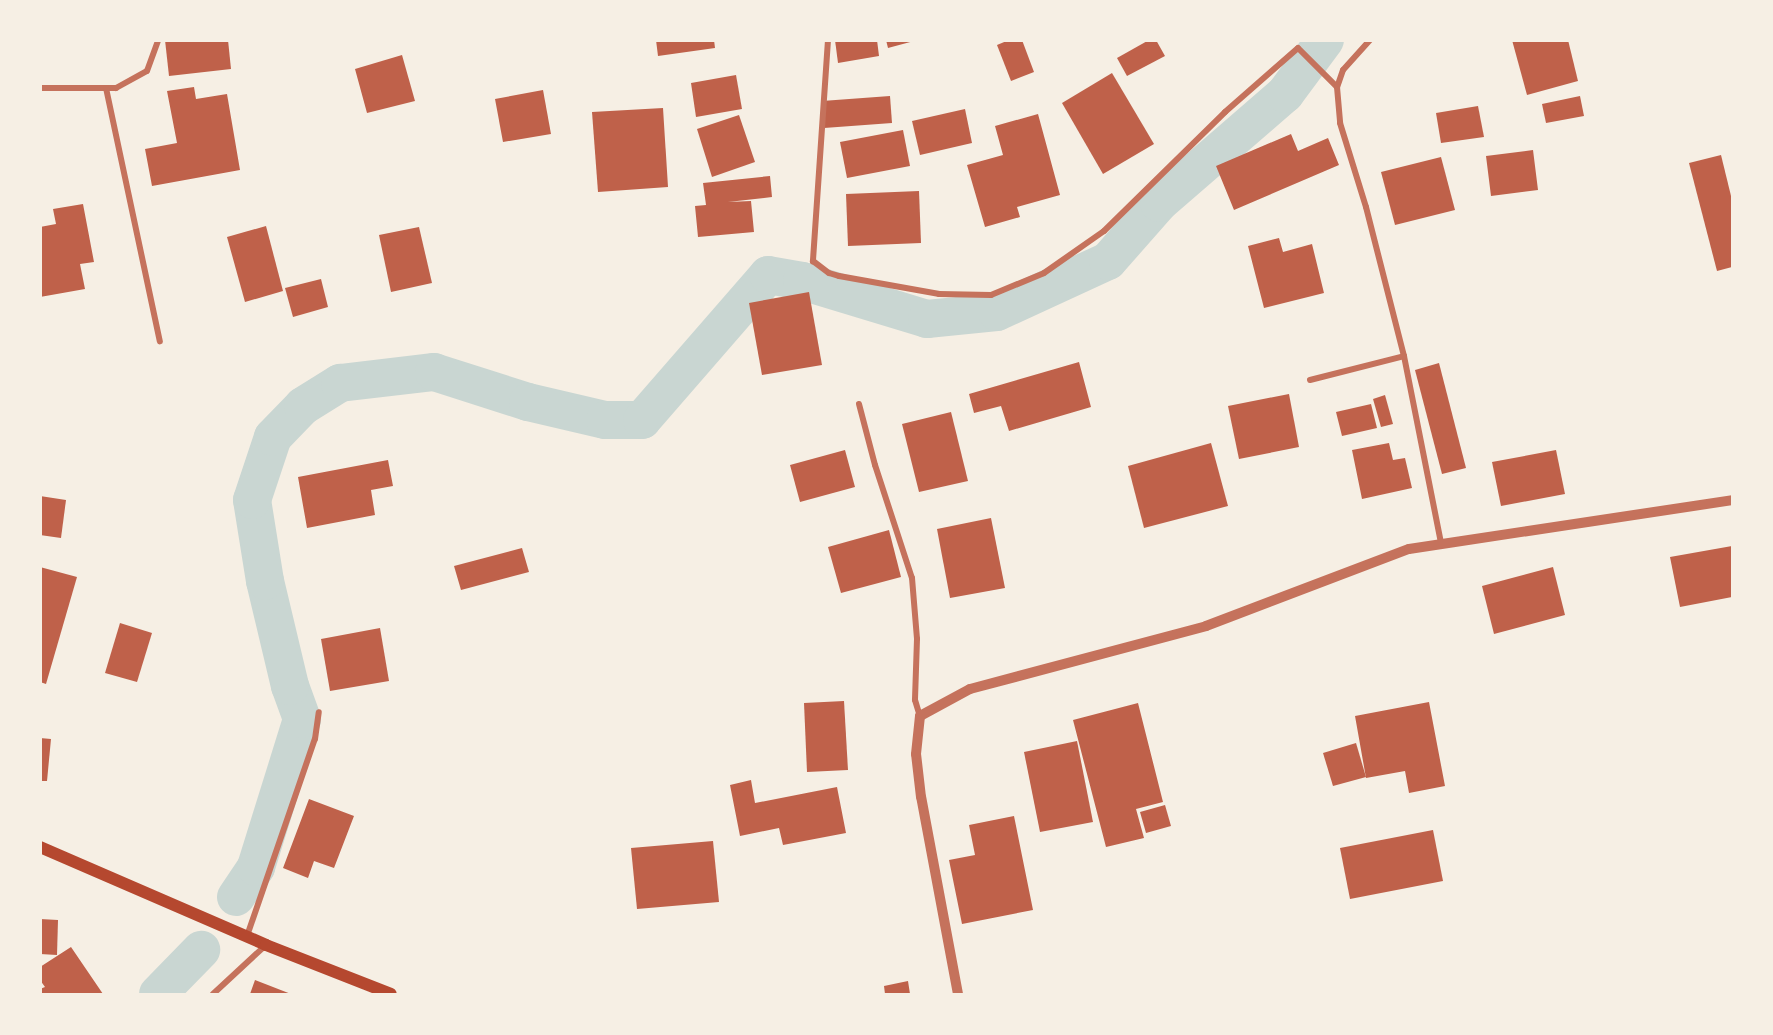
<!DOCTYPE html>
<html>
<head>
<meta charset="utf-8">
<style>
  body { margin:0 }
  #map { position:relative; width:1773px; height:1035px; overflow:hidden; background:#f6efe4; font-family:Rubik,sans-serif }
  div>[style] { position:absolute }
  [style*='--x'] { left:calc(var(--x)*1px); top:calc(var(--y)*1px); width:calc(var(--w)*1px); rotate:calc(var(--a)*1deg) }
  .canal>* { height:38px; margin:-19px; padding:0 19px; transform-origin:19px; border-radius:19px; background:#c9d6d2 }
  .building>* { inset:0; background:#bf614a }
  .minor>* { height:6px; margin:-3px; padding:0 3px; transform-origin:3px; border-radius:3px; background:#c5725c }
  .tertiary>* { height:10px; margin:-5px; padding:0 5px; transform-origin:5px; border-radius:5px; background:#c5725c }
  .secondary>* { height:12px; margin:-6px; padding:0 6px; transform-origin:6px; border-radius:6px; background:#b5482f }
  span { translate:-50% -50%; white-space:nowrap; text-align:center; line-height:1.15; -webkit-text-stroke:4.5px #f6efe4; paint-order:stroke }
  .frame { position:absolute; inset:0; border:42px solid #f6efe4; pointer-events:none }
</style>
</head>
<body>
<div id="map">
  <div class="canal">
    <div style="--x:236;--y:897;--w:36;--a:-56"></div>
    <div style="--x:256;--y:867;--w:155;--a:-72.7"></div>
    <div style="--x:302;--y:719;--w:35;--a:-110"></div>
    <div style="--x:290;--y:686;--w:108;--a:-103.4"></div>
    <div style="--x:265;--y:581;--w:82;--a:-99.1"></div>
    <div style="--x:252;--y:500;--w:66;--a:-71.6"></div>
    <div style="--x:273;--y:437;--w:43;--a:-45.9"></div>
    <div style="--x:303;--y:406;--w:44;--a:-31.9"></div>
    <div style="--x:340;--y:383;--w:95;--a:-6.7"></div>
    <div style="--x:434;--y:372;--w:99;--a:17.7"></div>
    <div style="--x:528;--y:402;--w:79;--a:13.2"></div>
    <div style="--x:605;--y:420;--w:37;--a:0"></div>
    <div style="--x:642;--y:420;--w:192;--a:-49"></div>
    <div style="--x:768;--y:275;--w:35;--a:10"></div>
    <div style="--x:802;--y:281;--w:131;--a:16.9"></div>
    <div style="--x:927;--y:319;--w:70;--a:-5.7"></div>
    <div style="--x:997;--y:312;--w:122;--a:-24.7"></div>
    <div style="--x:1108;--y:261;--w:77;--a:-48.7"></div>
    <div style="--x:1159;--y:203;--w:167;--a:-40.9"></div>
    <div style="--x:1285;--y:94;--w:67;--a:-53.5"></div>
    <div style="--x:158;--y:994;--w:62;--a:-45.7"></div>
  </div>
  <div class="building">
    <div style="clip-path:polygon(165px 40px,228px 40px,231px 69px,169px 76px)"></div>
    <div style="clip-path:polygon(656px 40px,714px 40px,715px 48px,658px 56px)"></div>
    <div style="clip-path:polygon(835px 40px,877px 40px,879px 56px,838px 63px)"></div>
    <div style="clip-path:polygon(886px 40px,914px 40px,914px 41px,888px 48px)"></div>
    <div style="clip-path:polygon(1009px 40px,1022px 40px,1034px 72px,1011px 81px,997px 45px)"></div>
    <div style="clip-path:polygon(1149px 40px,1156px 40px,1165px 56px,1127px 76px,1117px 58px)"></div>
    <div style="clip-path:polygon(1512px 40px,1568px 40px,1578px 81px,1527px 95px)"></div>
    <div style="clip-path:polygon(402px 55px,415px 101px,367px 113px,355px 69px)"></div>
    <div style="clip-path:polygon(1112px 73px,1154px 144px,1103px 174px,1062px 103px)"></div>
    <div style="clip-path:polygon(736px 75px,742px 109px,696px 117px,691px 83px)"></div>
    <div style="clip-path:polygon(194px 87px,196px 99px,227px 94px,240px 170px,152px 186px,145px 149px,177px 143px,167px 91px)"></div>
    <div style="clip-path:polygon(543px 90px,551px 134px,503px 142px,495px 99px)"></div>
    <div style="clip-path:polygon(890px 96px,892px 123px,824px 128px,822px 101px)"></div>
    <div style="clip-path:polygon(1580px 96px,1584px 116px,1546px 123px,1542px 104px)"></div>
    <div style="clip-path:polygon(1478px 106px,1484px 137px,1441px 143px,1436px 113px)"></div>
    <div style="clip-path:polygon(663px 108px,668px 187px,598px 192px,592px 112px)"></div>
    <div style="clip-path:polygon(965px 109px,972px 143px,920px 155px,912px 121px)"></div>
    <div style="clip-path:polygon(1038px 114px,1060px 195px,1017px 207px,1020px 217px,985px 227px,967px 165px,1003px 155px,995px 126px)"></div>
    <div style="clip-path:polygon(739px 115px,755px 162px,712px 177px,697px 129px)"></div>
    <div style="clip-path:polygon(903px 130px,910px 166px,847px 178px,840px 142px)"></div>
    <div style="clip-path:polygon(1291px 134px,1298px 151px,1328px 138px,1339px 165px,1234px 210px,1216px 166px)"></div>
    <div style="clip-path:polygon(1533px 150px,1538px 190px,1491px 196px,1486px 156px)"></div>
    <div style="clip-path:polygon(1721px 155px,1732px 200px,1732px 267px,1717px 271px,1689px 163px)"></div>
    <div style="clip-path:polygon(1441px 157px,1455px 210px,1395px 225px,1381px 172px)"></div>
    <div style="clip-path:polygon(770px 176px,772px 197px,728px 202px,751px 201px,754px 232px,698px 237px,695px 206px,706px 205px,703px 183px)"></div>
    <div style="clip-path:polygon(919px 191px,921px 243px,848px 246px,846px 194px)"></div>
    <div style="clip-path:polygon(83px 204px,94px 262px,80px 264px,85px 289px,40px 297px,40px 227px,56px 224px,53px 209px)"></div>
    <div style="clip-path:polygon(266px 226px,283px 291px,245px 302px,227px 237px)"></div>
    <div style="clip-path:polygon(419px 227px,432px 283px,391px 292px,379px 235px)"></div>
    <div style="clip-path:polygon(1279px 238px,1283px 252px,1312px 244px,1324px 293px,1264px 308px,1248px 246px)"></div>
    <div style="clip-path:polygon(321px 279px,328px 307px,293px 317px,285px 288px)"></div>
    <div style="clip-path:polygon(809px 292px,822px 365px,762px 375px,749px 303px)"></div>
    <div style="clip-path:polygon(1079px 362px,1091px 407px,1009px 431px,1001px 406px,974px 413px,969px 394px)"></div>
    <div style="clip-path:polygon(1439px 363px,1466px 468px,1442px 474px,1415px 370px)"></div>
    <div style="clip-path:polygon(1289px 394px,1299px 447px,1239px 459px,1228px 406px)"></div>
    <div style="clip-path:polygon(1385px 395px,1393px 424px,1381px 427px,1373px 399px)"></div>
    <div style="clip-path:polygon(1371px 404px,1377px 428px,1342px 436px,1336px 412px)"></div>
    <div style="clip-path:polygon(951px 412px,968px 481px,919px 492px,902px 424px)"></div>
    <div style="clip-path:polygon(1211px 443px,1228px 506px,1144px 528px,1128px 466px)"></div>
    <div style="clip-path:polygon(1389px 443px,1393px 460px,1405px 458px,1412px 488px,1362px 499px,1352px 450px)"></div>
    <div style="clip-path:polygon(845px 450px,855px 487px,800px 502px,790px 465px)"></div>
    <div style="clip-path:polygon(1556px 450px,1565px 494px,1501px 506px,1492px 462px)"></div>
    <div style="clip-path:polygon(388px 460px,393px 486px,371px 490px,375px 515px,307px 528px,298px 477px)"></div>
    <div style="clip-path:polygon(40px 496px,66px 500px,61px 538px,40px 535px)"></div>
    <div style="clip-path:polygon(991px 518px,1005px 588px,950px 598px,937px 529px)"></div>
    <div style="clip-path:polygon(889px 530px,901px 577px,841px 593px,828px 547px)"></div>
    <div style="clip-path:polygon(1732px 546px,1732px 597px,1680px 607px,1670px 557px)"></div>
    <div style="clip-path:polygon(522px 548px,529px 572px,461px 590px,454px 566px)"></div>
    <div style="clip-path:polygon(40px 567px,77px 577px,46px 684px,40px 682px)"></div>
    <div style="clip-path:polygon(1553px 567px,1565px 615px,1494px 634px,1482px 586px)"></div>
    <div style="clip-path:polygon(120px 623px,152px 633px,137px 682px,105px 673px)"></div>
    <div style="clip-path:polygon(380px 628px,389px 681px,330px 691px,321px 639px)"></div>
    <div style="clip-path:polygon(844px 701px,848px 770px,807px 772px,804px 703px)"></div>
    <div style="clip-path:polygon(1429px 702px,1445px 786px,1409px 793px,1405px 771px,1366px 778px,1355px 716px)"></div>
    <div style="clip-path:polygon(1138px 703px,1163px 802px,1136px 809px,1144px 838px,1106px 847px,1073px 720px)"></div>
    <div style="clip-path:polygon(40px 738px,51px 739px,47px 781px,40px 781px)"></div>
    <div style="clip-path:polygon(1077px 741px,1093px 822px,1040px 832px,1024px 752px)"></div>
    <div style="clip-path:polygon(1356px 743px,1366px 777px,1333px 786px,1323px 753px)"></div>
    <div style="clip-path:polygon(751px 780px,755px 803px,837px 787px,846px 833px,783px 845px,779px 828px,740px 836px,730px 785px)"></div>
    <div style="clip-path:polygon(309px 799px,354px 816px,334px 868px,314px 861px,308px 878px,283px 868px)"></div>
    <div style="clip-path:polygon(1165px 805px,1171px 826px,1146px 833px,1140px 812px)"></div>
    <div style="clip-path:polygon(1014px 816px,1033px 910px,962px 924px,949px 860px,975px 855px,969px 825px)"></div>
    <div style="clip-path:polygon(1433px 830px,1443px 881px,1350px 899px,1340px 848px)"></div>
    <div style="clip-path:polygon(713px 841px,719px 902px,637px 909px,631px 848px)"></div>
    <div style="clip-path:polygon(40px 919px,58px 920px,57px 955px,40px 954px)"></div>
    <div style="clip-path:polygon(71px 947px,103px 994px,40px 994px,40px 989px,45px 987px,40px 980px,40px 967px)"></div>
    <div style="clip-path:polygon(255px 980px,291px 994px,250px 994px)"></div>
    <div style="clip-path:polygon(908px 981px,910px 994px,885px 994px,884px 986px)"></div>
  </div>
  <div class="minor">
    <div style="--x:828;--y:40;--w:222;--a:93.9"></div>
    <div style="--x:813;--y:261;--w:20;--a:37"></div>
    <div style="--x:829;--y:273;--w:10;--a:17"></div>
    <div style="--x:839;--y:276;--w:102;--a:10.2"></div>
    <div style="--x:939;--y:294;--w:52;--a:1.1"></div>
    <div style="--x:991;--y:295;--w:57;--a:-22.5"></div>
    <div style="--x:1044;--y:273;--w:73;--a:-35"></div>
    <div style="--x:1104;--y:231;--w:170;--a:-44.5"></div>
    <div style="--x:1225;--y:112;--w:97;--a:-41.2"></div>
    <div style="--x:1298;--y:48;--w:55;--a:45"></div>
    <div style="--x:1370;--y:40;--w:40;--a:132"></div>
    <div style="--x:1343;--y:70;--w:18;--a:109"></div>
    <div style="--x:1337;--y:87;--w:36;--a:85"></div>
    <div style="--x:1340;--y:123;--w:88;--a:72.8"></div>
    <div style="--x:1366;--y:207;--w:154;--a:75.7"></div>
    <div style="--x:1404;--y:356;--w:191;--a:78.8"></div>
    <div style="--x:40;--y:88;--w:76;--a:0"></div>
    <div style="--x:116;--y:88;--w:35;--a:-29"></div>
    <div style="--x:147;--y:71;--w:33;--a:-70"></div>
    <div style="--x:106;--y:88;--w:259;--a:78"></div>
    <div style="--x:1310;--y:380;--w:97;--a:-14.3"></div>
    <div style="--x:859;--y:404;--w:63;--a:75.3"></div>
    <div style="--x:875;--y:465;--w:119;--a:71.9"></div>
    <div style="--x:912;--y:578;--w:61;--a:85.3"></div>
    <div style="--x:917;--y:639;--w:61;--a:91.9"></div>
    <div style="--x:915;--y:700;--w:17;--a:73"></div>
    <div style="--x:247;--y:936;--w:208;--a:-71"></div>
    <div style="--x:315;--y:739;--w:27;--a:-82"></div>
    <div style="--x:213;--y:994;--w:72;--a:-42.8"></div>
  </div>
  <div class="tertiary">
    <div style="--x:958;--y:994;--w:200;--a:-100.6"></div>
    <div style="--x:921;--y:797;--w:43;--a:-96.6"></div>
    <div style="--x:916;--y:754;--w:38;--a:-84"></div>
    <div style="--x:920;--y:716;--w:57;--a:-28.4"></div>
    <div style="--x:970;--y:689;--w:244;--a:-14.9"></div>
    <div style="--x:1206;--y:626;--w:217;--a:-20.8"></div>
    <div style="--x:1409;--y:549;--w:327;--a:-8.6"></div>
  </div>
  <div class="secondary">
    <div style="--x:40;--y:847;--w:246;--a:23.4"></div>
    <div style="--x:266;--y:945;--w:134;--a:21.4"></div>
  </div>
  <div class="frame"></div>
</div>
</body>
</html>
